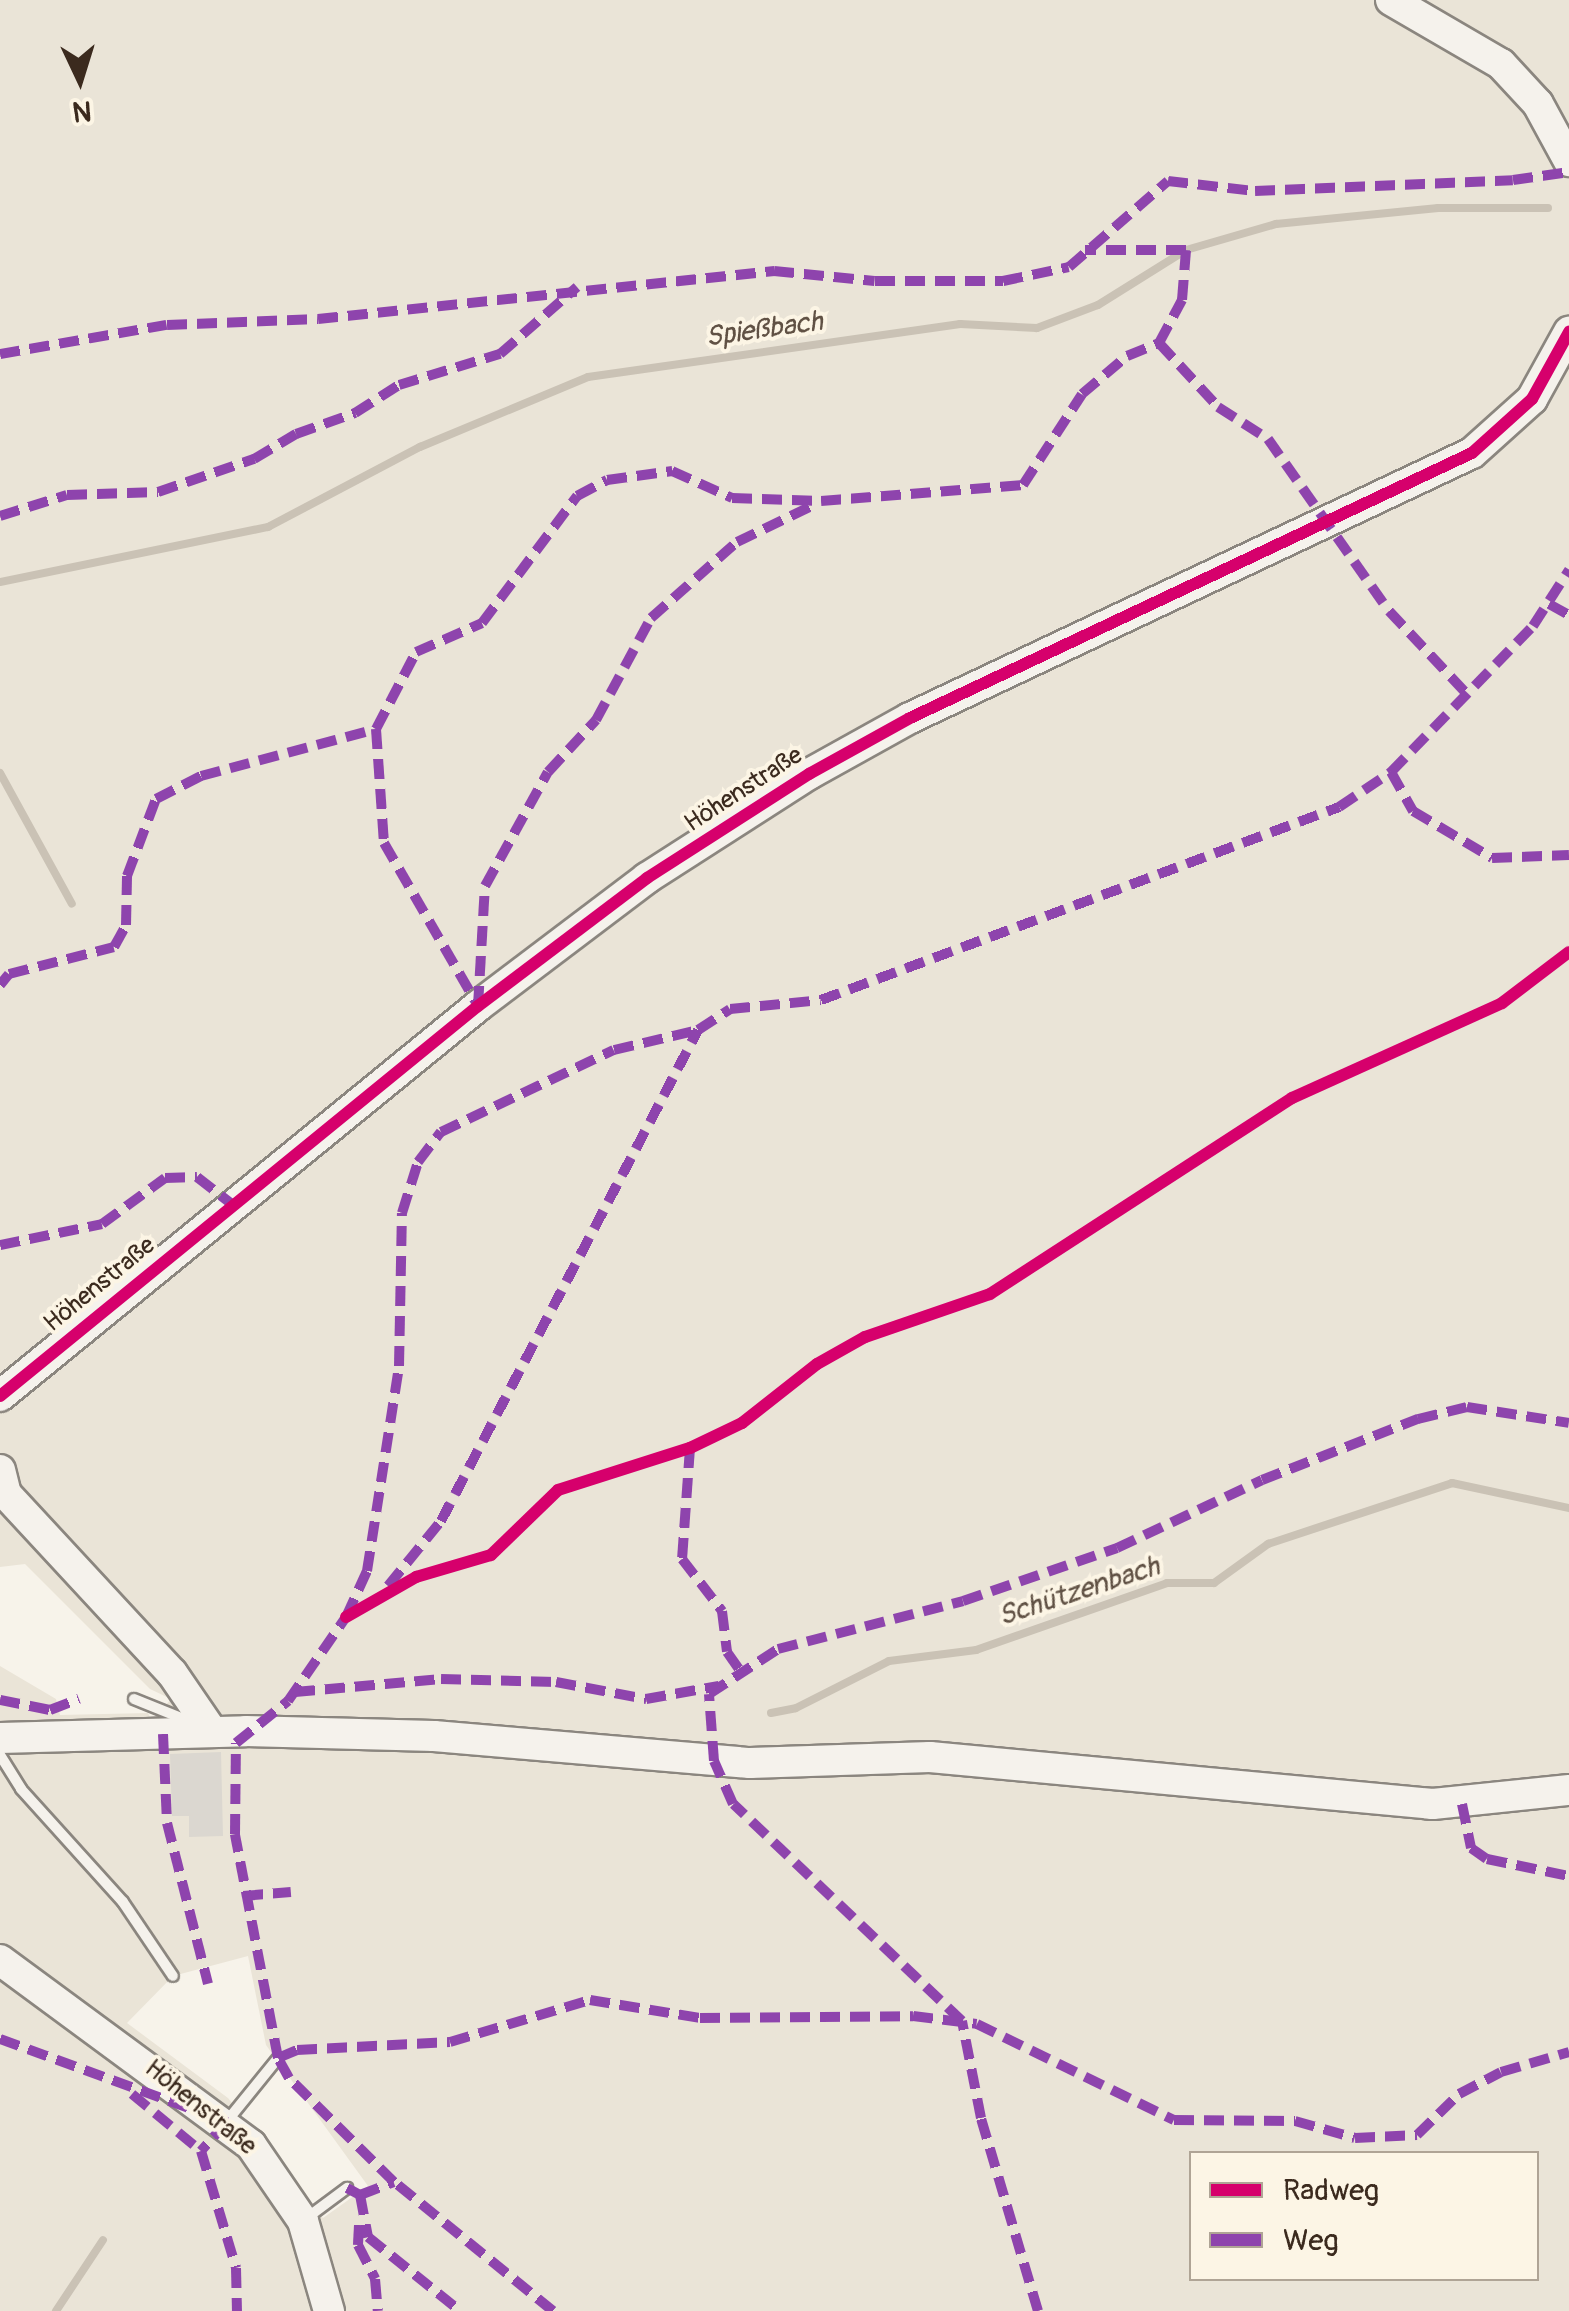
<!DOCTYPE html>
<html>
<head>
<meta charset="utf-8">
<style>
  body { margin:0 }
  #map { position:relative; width:1569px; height:2311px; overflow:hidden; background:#f7f3ea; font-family:Pangolin,sans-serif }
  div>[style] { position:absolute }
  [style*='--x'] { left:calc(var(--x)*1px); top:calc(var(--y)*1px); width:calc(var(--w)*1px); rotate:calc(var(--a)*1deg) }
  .green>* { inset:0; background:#eae4d7 }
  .stream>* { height:8px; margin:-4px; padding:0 4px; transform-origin:4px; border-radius:4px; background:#cac2b5 }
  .building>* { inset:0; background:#dbd7d0 }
  .roads { filter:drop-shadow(2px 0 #8b867f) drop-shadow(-2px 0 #8b867f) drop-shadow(0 2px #8b867f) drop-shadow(0 -2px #8b867f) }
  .lane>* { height:10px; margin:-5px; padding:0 5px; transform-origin:5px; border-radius:5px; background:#f5f2ec }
  .secondary>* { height:30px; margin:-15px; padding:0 15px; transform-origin:15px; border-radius:15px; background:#f5f2ec }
  .quiet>* { height:10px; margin-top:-5px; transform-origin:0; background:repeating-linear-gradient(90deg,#8e44ad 0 20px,transparent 0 30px) }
  .cycleway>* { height:12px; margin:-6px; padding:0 6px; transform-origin:6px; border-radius:6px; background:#d6006c }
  span { translate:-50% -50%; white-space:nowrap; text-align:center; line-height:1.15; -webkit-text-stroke:8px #fcf5e5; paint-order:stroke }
  .street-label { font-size:25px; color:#3b2a1e }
  .water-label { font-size:28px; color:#605144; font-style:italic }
  .legend { position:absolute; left:1189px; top:2151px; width:350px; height:130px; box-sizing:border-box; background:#fcf5e5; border:2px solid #afa495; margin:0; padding:12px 18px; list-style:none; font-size:30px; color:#3b2a1e }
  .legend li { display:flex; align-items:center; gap:20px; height:50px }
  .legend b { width:50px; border:2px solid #afa495 }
  .north { position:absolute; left:30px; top:30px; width:100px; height:100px; -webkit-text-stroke:8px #fcf5e5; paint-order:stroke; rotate:176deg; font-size:28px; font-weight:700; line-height:40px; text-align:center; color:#3b2a1e }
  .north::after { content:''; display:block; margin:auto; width:35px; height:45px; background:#3b2a1e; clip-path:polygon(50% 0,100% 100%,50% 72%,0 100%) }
</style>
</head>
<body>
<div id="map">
  <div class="green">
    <div style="clip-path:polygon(evenodd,0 0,1569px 0,1569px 2311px,0 2311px,0 1666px,56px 1699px,60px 1715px,148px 1713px,152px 1721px,171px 1699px,150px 1689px,25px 1564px,0 1567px,0 0,248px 1956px,266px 2045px,368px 2186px,323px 2218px,228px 2098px,127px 2023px,173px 1976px,248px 1956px,0 0,1192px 2154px,1536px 2154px,1536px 2278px,1192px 2278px,1192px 2154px)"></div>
  </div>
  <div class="stream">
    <div style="--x:0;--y:582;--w:274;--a:-11.6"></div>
    <div style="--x:268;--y:527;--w:172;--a:-27.8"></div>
    <div style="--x:420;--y:447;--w:182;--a:-22.6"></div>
    <div style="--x:588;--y:377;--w:376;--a:-8.1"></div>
    <div style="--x:960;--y:324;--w:77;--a:3"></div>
    <div style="--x:1037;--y:328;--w:65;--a:-20.7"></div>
    <div style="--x:1098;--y:305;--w:104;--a:-32"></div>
    <div style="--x:1186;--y:250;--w:94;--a:-16.1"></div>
    <div style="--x:1276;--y:224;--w:163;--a:-5.6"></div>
    <div style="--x:1438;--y:208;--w:110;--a:0"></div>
    <div style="--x:0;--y:773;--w:149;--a:61.2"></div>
    <div style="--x:771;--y:1713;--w:25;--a:-11"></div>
    <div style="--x:796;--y:1708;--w:104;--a:-26.8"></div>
    <div style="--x:889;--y:1661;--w:88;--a:-7.2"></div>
    <div style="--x:976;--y:1650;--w:202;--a:-19.3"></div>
    <div style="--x:1167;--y:1583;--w:47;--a:0"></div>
    <div style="--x:1214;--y:1583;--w:67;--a:-35.8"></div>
    <div style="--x:1268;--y:1544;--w:194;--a:-18.3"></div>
    <div style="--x:1452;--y:1483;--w:120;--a:12.1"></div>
    <div style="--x:56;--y:2311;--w:85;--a:-56.5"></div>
  </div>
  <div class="building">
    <div style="clip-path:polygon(221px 1752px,223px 1836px,189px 1837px,189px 1816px,172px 1816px,170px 1754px)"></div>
  </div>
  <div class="roads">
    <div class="lane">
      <div style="--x:134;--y:1699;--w:61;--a:22"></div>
      <div style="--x:0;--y:1755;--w:40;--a:58"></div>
      <div style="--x:21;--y:1789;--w:152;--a:47.9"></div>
      <div style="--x:123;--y:1902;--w:89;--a:56"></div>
      <div style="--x:227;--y:2121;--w:81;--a:-51"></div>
      <div style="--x:308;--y:2217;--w:49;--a:-36.6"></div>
    </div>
    <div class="secondary">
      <div style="--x:1391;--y:0;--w:127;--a:30.2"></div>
      <div style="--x:1501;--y:64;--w:54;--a:47.2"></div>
      <div style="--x:1538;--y:104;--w:65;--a:61.5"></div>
      <div style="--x:0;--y:1396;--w:617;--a:-39.21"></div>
      <div style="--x:478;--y:1006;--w:212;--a:-37.1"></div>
      <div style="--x:647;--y:878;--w:193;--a:-32.7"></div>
      <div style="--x:809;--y:774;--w:115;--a:-29"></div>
      <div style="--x:910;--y:718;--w:621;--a:-25.25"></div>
      <div style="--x:1472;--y:453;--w:81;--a:-42"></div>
      <div style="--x:1532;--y:399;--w:77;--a:-61.1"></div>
      <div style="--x:0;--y:1470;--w:25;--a:76"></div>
      <div style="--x:6;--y:1494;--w:244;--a:47.2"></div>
      <div style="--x:172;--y:1673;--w:69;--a:55.6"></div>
      <div style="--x:0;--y:1738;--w:246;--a:-1.6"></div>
      <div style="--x:246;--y:1731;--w:188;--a:1.5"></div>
      <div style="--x:434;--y:1736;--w:317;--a:4.9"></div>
      <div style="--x:750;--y:1763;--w:180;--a:-1.9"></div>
      <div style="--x:930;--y:1757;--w:505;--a:5.34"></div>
      <div style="--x:1433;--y:1804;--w:137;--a:-5.9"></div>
      <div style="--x:0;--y:1960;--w:312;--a:36.4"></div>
      <div style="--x:251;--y:2145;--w:92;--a:55.6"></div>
      <div style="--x:303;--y:2221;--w:94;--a:73.9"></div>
    </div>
  </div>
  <div class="quiet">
    <div style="--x:1159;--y:343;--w:87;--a:47.3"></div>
    <div style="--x:1218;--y:407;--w:59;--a:32.6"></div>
    <div style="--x:1268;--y:439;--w:210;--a:54.9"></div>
    <div style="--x:1389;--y:611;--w:114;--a:46.8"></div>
    <div style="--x:0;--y:354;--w:169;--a:-9.9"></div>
    <div style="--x:167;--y:325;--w:151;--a:-2.3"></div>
    <div style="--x:318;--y:319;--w:459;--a:-6"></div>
    <div style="--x:774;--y:271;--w:101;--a:5.7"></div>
    <div style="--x:875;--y:281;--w:128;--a:0"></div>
    <div style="--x:1003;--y:281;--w:67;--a:-12"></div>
    <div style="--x:1069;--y:267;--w:131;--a:-41"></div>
    <div style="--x:1168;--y:181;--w:88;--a:6.6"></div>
    <div style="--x:1255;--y:191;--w:258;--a:-2.4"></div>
    <div style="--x:1513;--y:180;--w:57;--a:-8.1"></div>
    <div style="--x:0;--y:516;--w:70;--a:-17.4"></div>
    <div style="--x:67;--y:495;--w:91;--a:-1.9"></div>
    <div style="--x:158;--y:492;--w:102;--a:-19"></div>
    <div style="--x:254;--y:459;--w:49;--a:-30.8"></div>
    <div style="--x:296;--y:434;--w:63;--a:-19.6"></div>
    <div style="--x:355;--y:413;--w:52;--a:-32.5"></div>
    <div style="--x:399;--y:385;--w:106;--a:-17.1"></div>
    <div style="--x:500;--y:354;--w:102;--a:-41"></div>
    <div style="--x:1549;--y:604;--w:23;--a:29"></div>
    <div style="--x:376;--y:729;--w:114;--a:86"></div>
    <div style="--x:384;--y:843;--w:186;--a:60"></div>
    <div style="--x:1391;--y:772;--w:45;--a:60.6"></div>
    <div style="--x:1413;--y:811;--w:92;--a:30.7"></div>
    <div style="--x:1492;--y:858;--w:77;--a:-2.2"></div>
    <div style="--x:0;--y:985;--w:14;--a:-51"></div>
    <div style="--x:9;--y:974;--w:108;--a:-14.4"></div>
    <div style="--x:114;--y:947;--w:25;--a:-61"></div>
    <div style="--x:126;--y:925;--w:49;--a:-88.8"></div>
    <div style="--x:127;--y:876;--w:82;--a:-69.4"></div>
    <div style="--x:156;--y:799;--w:51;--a:-27.1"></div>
    <div style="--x:201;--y:776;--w:181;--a:-15"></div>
    <div style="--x:376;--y:729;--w:87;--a:-62.5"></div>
    <div style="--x:416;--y:652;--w:72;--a:-23.7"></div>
    <div style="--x:482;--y:623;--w:159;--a:-53.2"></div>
    <div style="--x:577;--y:496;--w:34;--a:-28"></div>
    <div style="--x:607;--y:480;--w:66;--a:-7.9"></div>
    <div style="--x:672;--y:471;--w:66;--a:24.2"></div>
    <div style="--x:732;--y:498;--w:89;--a:1.9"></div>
    <div style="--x:821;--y:501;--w:203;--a:-4.5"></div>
    <div style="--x:1023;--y:485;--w:108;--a:-57"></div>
    <div style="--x:1082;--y:394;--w:59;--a:-40.2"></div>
    <div style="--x:1127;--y:356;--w:35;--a:-22"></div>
    <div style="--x:1159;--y:343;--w:49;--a:-61.9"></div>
    <div style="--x:1182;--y:300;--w:50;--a:-85.4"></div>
    <div style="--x:1186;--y:250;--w:101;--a:180"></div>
    <div style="--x:478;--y:1006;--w:120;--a:-86.7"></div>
    <div style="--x:485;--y:886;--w:130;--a:-61.1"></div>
    <div style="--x:548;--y:772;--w:71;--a:-47.3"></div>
    <div style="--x:596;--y:720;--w:116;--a:-61.7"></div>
    <div style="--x:651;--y:618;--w:115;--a:-41.5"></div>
    <div style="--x:737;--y:542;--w:88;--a:-25.7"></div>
    <div style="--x:0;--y:1245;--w:104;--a:-11.6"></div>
    <div style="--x:102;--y:1224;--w:78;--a:-36.1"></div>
    <div style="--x:165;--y:1178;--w:32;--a:-2"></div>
    <div style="--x:197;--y:1177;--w:46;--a:37.9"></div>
    <div style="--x:690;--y:1448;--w:111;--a:94.1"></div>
    <div style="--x:682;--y:1559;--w:66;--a:52.4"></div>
    <div style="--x:722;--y:1611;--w:41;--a:83"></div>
    <div style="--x:727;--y:1652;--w:24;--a:55"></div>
    <div style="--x:388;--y:1586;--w:84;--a:-50.8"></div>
    <div style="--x:441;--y:1521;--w:554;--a:-62.37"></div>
    <div style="--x:295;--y:1692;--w:147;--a:-5.1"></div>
    <div style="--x:441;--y:1679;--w:115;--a:1.5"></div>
    <div style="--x:556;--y:1682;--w:92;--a:10.7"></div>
    <div style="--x:646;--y:1699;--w:74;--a:-10.1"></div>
    <div style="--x:0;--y:1700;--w:51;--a:11.3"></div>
    <div style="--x:50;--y:1710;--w:31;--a:-21"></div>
    <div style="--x:163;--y:1734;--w:89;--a:87.4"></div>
    <div style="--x:167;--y:1823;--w:166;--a:75.7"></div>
    <div style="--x:1462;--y:1804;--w:45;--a:78.4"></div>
    <div style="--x:1471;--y:1848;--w:19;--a:35"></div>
    <div style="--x:1487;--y:1859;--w:84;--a:11.7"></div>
    <div style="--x:243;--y:1896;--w:48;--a:-4.8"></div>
    <div style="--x:0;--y:2039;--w:242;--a:20.1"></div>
    <div style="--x:227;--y:2122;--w:39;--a:132"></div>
    <div style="--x:201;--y:2151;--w:122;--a:73.3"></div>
    <div style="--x:236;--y:2268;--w:43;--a:88.7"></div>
    <div style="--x:278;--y:2058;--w:21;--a:-23"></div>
    <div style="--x:297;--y:2050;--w:153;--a:-3"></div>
    <div style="--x:450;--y:2042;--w:146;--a:-16.7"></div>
    <div style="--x:590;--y:2000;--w:111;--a:9.3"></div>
    <div style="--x:700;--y:2018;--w:213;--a:-0.5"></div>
    <div style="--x:913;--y:2016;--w:64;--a:7.1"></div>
    <div style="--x:977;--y:2024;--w:219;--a:26"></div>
    <div style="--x:1174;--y:2120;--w:121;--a:0.5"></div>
    <div style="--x:1295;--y:2121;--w:62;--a:15.8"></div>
    <div style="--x:1355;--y:2138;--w:62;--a:-2.8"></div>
    <div style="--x:1417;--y:2135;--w:59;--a:-44.3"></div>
    <div style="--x:1459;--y:2094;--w:47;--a:-27.6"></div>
    <div style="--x:1501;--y:2072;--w:71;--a:-16.4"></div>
    <div style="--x:132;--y:2094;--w:89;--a:39.6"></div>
    <div style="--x:347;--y:2188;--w:15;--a:28"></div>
    <div style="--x:360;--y:2195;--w:36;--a:-21"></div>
    <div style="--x:360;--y:2195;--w:43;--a:79.2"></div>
    <div style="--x:368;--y:2237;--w:118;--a:38.8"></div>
    <div style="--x:359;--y:2225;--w:20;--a:93"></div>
    <div style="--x:358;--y:2245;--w:38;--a:63"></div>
    <div style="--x:375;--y:2279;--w:32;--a:85"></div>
    <div style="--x:553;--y:2311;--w:205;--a:-140.9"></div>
    <div style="--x:394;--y:2182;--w:148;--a:-135.3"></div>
    <div style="--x:289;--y:2078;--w:23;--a:-119"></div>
    <div style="--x:278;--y:2058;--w:228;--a:-100.9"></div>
    <div style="--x:235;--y:1834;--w:91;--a:-89.4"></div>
    <div style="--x:236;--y:1743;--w:67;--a:-38.9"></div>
    <div style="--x:288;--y:1701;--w:102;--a:-55.4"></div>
    <div style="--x:346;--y:1617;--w:51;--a:-65.5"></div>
    <div style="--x:367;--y:1571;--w:207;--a:-81.1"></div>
    <div style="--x:399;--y:1366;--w:153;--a:-88.9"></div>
    <div style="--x:402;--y:1213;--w:53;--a:-72.6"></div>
    <div style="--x:418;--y:1162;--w:38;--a:-53"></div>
    <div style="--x:441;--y:1132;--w:191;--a:-25.4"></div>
    <div style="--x:614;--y:1050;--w:86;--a:-13.4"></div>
    <div style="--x:698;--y:1030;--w:38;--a:-33"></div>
    <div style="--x:730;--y:1009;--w:91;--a:-5.6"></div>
    <div style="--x:821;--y:1000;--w:553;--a:-20.43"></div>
    <div style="--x:1339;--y:807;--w:63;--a:-33.9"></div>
    <div style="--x:1391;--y:772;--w:204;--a:-45.8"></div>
    <div style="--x:1533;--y:626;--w:67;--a:-57.3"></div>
    <div style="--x:1038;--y:2311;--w:201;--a:-106.5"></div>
    <div style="--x:981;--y:2118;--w:99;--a:-101.1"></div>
    <div style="--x:962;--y:2021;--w:315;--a:-136.5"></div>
    <div style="--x:733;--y:1804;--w:47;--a:-113.8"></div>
    <div style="--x:714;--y:1761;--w:67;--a:-94.3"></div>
    <div style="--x:709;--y:1694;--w:82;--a:-33.1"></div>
    <div style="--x:778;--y:1649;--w:191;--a:-14.5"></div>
    <div style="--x:963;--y:1601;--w:163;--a:-19"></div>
    <div style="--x:1117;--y:1548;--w:160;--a:-25.1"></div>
    <div style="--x:1262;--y:1480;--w:168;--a:-21.4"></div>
    <div style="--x:1418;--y:1419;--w:50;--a:-13.8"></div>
    <div style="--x:1467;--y:1407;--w:103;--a:8.9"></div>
  </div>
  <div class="cycleway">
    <div style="--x:0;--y:1396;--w:617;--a:-39.21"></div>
    <div style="--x:478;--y:1006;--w:212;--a:-37.1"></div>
    <div style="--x:647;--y:878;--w:193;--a:-32.7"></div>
    <div style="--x:809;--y:774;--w:115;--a:-29"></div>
    <div style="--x:910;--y:718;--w:621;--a:-25.25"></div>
    <div style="--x:1472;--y:453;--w:81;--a:-42"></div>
    <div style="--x:1532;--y:399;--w:77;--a:-61.1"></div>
    <div style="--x:346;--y:1617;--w:81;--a:-29.7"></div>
    <div style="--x:416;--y:1577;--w:78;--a:-16.3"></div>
    <div style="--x:491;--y:1555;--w:93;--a:-44.1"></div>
    <div style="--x:558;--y:1490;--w:139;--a:-17.7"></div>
    <div style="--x:690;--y:1448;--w:58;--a:-25.7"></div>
    <div style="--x:742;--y:1423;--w:95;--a:-38.2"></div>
    <div style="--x:817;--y:1364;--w:55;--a:-29.4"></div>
    <div style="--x:865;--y:1337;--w:132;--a:-19"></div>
    <div style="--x:990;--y:1294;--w:360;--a:-33"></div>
    <div style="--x:1292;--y:1098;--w:230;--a:-24.3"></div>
    <div style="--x:1502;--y:1003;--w:84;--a:-37.3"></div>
  </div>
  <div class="street-label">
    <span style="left:744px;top:790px;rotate:-33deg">Höhenstraße</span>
    <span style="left:100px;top:1285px;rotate:-39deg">Höhenstraße</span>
    <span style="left:200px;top:2108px;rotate:39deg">Höhenstraße</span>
  </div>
  <div class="water-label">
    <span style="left:764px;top:330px;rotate:-8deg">Spießbach</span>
    <span style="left:1079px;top:1592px;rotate:-18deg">Schützenbach</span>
  </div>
  <ul class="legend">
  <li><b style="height:12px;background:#d6006c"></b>Radweg</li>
  <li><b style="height:12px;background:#8e44ad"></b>Weg</li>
  </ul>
  <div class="north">N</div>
</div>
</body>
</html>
